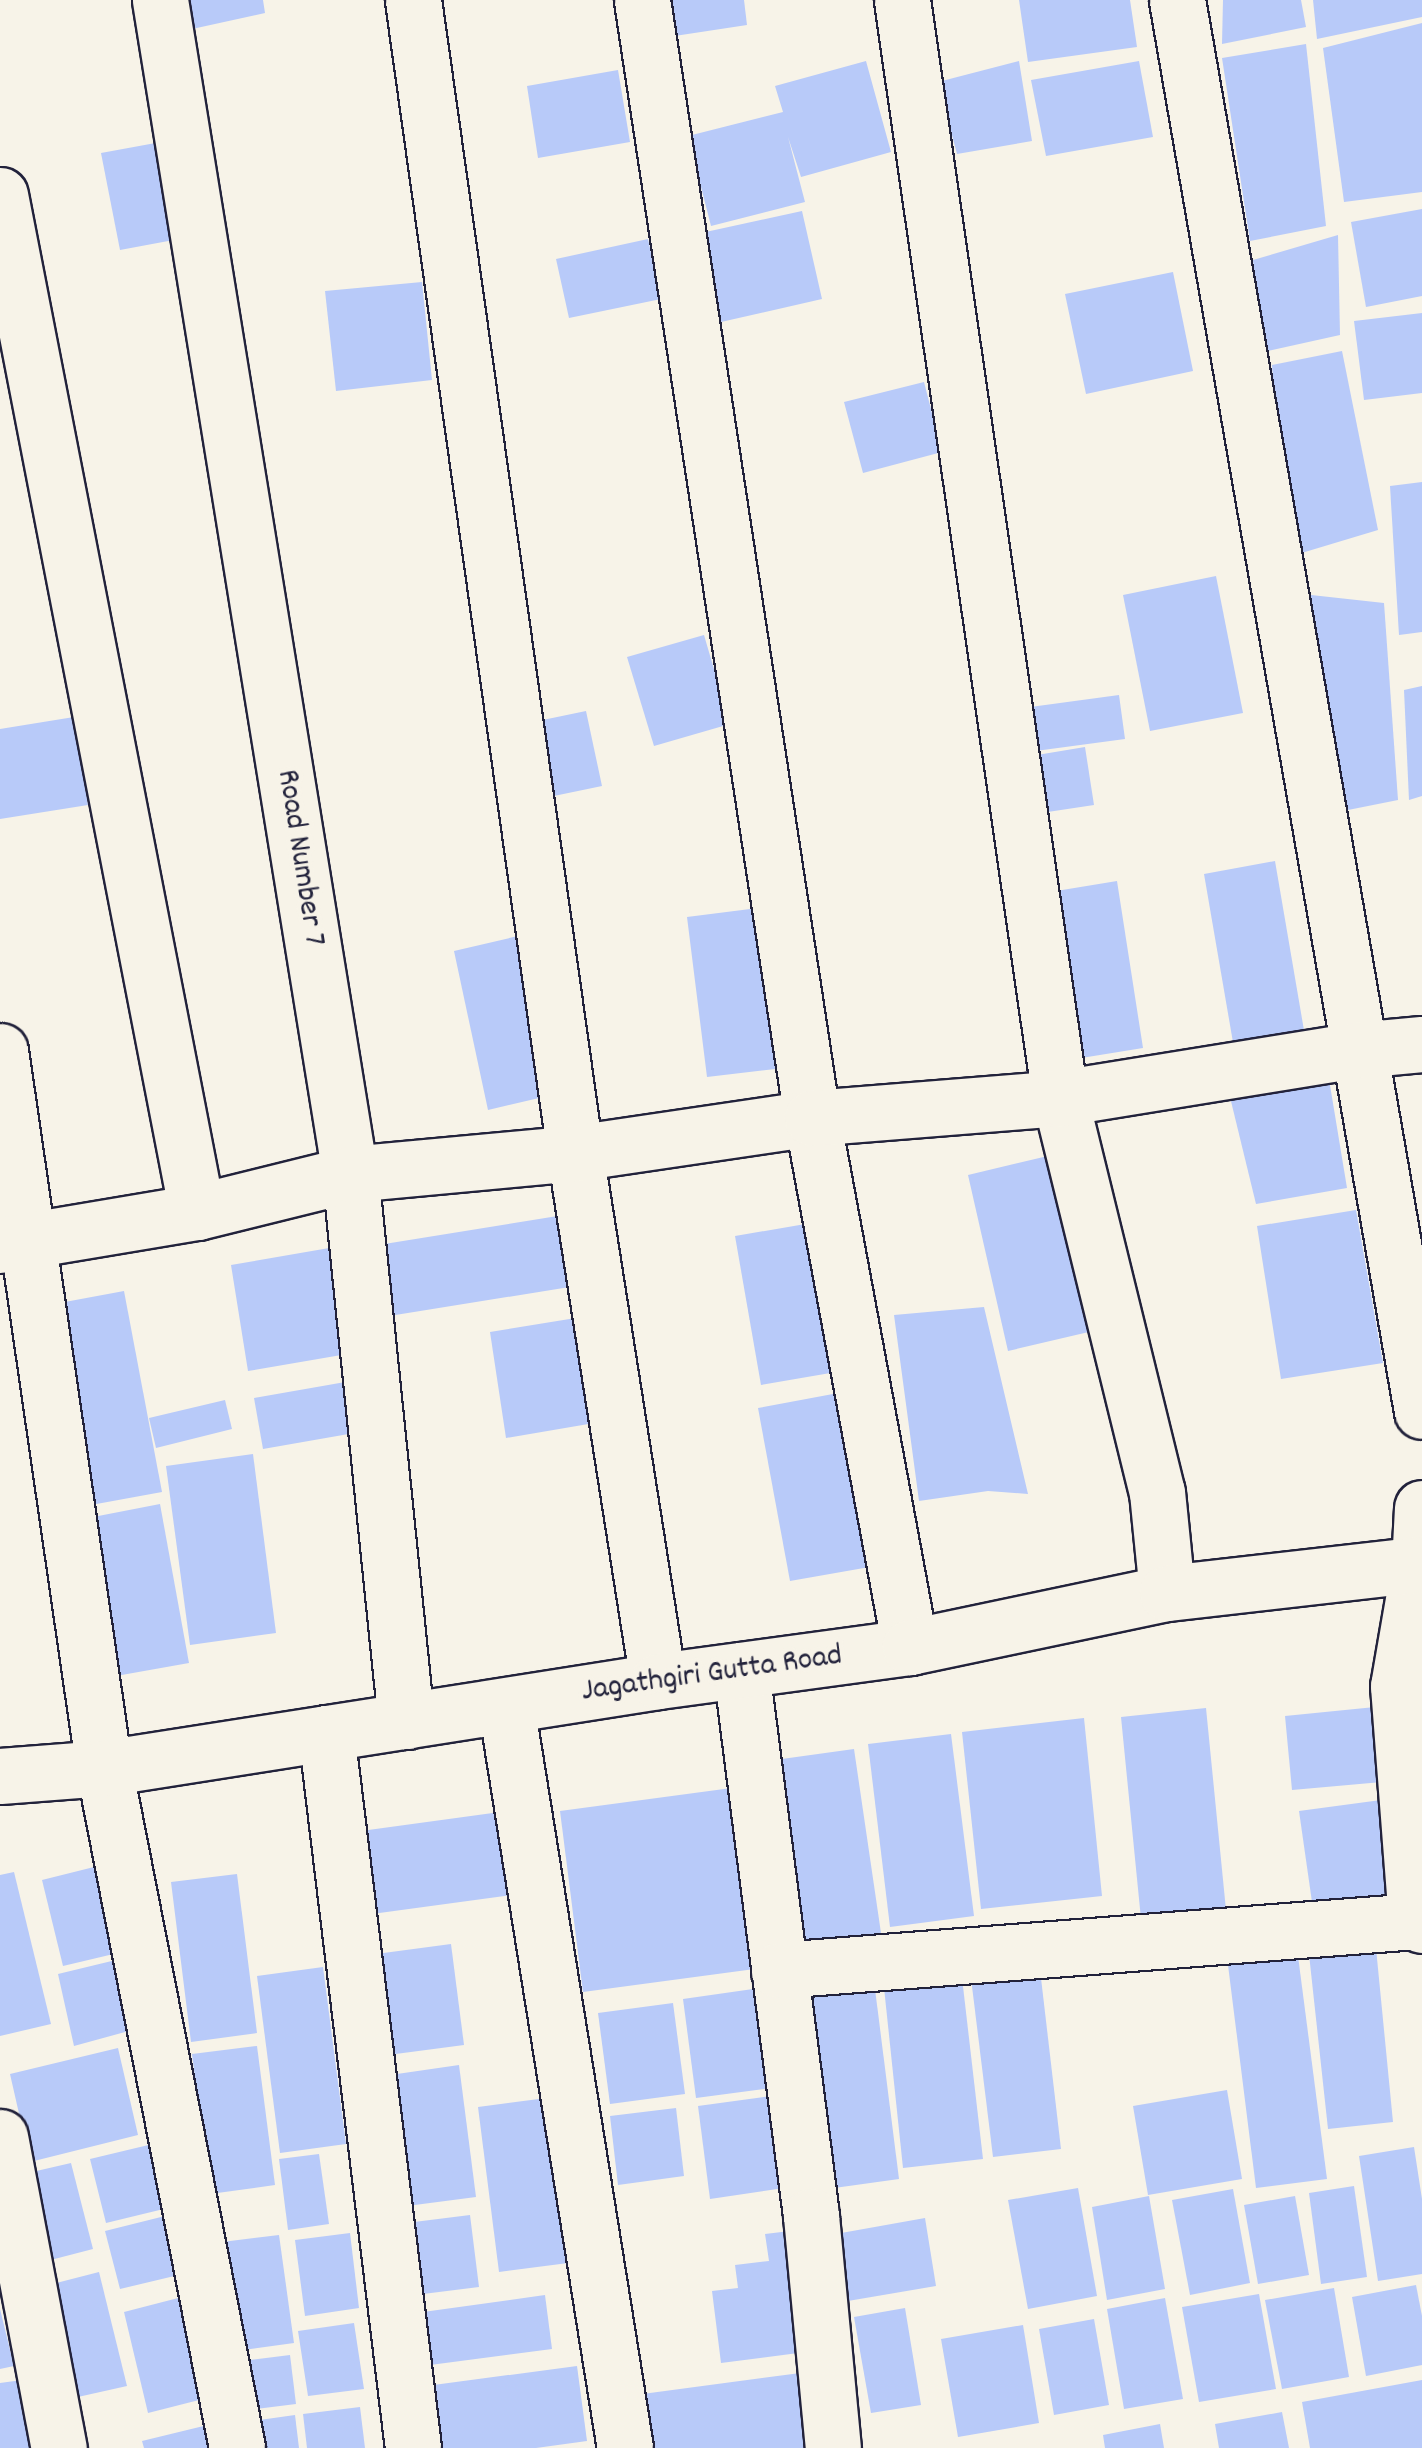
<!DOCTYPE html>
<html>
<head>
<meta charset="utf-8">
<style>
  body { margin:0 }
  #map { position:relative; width:1422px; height:2448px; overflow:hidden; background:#f7f3e8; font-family:Dekko,sans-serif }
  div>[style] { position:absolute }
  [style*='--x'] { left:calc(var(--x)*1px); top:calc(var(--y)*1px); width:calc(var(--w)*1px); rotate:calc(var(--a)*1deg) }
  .building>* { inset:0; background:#b8caf9 }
  .roads { filter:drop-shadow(2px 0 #22223b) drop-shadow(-2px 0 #22223b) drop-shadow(0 2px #22223b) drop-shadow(0 -2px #22223b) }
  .minor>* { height:55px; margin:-27.5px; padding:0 27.5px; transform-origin:27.5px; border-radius:27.5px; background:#f7f3e8 }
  span { translate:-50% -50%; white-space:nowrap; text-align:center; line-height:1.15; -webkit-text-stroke:9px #f7f3e8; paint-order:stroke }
  .street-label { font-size:32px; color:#22223b }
</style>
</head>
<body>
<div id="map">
  <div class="building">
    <div style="clip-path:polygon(177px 0,263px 0,265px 13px,183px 31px)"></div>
    <div style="clip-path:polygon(663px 0,744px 0,747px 25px,668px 37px)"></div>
    <div style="clip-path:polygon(1019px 0,1130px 0,1137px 47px,1028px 62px)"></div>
    <div style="clip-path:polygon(1223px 0,1301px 0,1306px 27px,1222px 44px)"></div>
    <div style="clip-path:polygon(1313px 0,1422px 0,1422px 17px,1317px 39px)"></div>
    <div style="clip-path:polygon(1422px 23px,1422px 192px,1344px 202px,1323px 48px)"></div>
    <div style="clip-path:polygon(1306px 44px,1326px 226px,1250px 241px,1222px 58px)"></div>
    <div style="clip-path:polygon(866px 61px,891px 152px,801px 177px,788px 137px,805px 202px,711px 226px,688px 136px,783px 112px,775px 86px)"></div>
    <div style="clip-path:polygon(1019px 61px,1032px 141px,957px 154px,938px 82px)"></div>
    <div style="clip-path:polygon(1139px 61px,1153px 137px,1046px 156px,1031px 80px)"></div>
    <div style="clip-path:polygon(618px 70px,630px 142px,538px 158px,527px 86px)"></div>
    <div style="clip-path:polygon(161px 142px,179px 239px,120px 250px,101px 153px)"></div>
    <div style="clip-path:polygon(1422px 209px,1422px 296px,1366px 307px,1351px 222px)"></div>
    <div style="clip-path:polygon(802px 211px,822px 299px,721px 322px,701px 233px)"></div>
    <div style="clip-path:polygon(1338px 235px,1340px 335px,1263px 352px,1253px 260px)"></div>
    <div style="clip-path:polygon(648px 239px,661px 299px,569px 318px,556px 259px)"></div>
    <div style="clip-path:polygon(1173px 272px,1193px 371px,1086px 394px,1065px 294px)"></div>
    <div style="clip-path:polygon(422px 282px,432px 380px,336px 391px,325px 291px)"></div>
    <div style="clip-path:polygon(1422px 313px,1422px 393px,1364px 400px,1354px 321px)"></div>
    <div style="clip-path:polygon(1342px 351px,1378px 530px,1285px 558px,1272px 365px)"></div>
    <div style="clip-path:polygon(924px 382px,942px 452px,863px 473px,844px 402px)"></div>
    <div style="clip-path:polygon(1422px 482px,1422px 632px,1399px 635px,1390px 486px)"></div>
    <div style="clip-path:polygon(1216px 576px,1243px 713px,1150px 731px,1123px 595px)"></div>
    <div style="clip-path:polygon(1302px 594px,1384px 603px,1398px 800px,1318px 816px)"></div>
    <div style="clip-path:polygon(704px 635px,730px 724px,654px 746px,627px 657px)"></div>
    <div style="clip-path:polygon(1422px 686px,1422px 796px,1409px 800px,1404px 690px)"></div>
    <div style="clip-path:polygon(1119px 695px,1125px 739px,1028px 752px,1023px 708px)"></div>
    <div style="clip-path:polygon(586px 711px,602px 786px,549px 797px,533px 722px)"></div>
    <div style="clip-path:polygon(74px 717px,88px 805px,0 819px,0 729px)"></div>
    <div style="clip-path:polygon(1085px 747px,1094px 805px,1041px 813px,1031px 756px)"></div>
    <div style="clip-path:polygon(1275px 861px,1306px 1042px,1235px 1054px,1204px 874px)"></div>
    <div style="clip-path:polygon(1117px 881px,1143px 1048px,1069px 1060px,1044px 893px)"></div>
    <div style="clip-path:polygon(773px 906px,793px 1067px,707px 1077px,687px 917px)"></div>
    <div style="clip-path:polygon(518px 936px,552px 1095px,488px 1110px,454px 951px)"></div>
    <div style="clip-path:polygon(1327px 1067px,1347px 1188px,1256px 1204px,1229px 1093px)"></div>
    <div style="clip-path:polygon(1052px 1155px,1093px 1331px,1008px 1351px,968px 1175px)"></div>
    <div style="clip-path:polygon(1356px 1210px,1383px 1363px,1281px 1379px,1257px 1226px)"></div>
    <div style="clip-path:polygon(570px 1214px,582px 1285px,383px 1317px,372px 1246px)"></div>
    <div style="clip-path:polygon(817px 1222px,842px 1371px,761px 1385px,735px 1236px)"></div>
    <div style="clip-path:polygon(335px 1247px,353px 1353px,248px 1371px,231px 1265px)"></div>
    <div style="clip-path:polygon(124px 1291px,162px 1492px,91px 1505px,54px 1304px)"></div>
    <div style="clip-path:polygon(984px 1307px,1028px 1494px,988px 1491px,919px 1501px,894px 1315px)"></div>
    <div style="clip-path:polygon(588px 1316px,606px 1421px,506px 1438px,490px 1332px)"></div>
    <div style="clip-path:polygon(351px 1381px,360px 1432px,263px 1449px,254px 1398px)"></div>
    <div style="clip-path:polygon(849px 1391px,881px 1565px,790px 1581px,758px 1408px)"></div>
    <div style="clip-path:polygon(225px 1400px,232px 1429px,156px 1448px,149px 1418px)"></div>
    <div style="clip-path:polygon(253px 1454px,276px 1633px,190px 1645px,166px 1466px)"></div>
    <div style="clip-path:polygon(160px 1504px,189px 1663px,116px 1676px,88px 1518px)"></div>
    <div style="clip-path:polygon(1375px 1707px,1382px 1782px,1292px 1790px,1285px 1716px)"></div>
    <div style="clip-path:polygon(1206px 1708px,1226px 1910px,1141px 1919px,1121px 1717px)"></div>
    <div style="clip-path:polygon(1084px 1718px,1102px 1896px,981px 1909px,962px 1732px)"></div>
    <div style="clip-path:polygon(951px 1734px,974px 1916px,890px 1927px,868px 1744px)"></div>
    <div style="clip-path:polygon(854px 1749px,881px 1933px,788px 1946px,761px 1762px)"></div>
    <div style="clip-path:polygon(739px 1787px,762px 1968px,583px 1992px,560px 1811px)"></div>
    <div style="clip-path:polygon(1381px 1800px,1396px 1905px,1314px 1916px,1299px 1811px)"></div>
    <div style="clip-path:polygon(500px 1812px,511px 1895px,372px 1914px,361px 1831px)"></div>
    <div style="clip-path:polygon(102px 1865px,122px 1952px,63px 1966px,42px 1880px)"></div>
    <div style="clip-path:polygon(14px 1872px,51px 2024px,0 2036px,0 1875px)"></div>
    <div style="clip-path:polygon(237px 1874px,257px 2033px,191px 2042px,171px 1882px)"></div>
    <div style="clip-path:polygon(1375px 1938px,1393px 2122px,1328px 2129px,1308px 1945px)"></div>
    <div style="clip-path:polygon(451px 1944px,464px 2045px,388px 2055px,376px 1954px)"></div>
    <div style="clip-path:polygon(1298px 1956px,1327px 2179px,1256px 2188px,1228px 1965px)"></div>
    <div style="clip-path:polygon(120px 1959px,136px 2029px,74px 2046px,58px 1974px)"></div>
    <div style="clip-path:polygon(1039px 1961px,1061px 2149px,993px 2157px,970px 1970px)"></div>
    <div style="clip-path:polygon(323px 1967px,346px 2144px,280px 2153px,257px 1976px)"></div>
    <div style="clip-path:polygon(961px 1969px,983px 2159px,903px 2168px,883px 1978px)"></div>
    <div style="clip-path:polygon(874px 1981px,899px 2179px,827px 2189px,802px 1989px)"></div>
    <div style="clip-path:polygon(760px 1988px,772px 2088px,696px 2098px,683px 1999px)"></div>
    <div style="clip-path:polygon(673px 2003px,685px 2094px,610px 2104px,598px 2013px)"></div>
    <div style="clip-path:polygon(257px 2046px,275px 2185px,210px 2194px,192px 2054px)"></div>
    <div style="clip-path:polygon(118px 2048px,138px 2135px,30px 2162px,10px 2074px)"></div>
    <div style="clip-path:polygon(459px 2065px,476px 2197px,407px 2206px,390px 2075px)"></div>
    <div style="clip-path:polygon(1227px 2090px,1242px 2179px,1148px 2195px,1133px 2106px)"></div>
    <div style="clip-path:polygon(771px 2096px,784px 2188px,710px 2199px,698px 2106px)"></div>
    <div style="clip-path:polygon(554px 2097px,576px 2262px,499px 2272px,478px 2107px)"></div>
    <div style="clip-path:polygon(676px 2108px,684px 2176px,618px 2185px,610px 2116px)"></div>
    <div style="clip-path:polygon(161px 2142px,176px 2206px,106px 2223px,90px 2159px)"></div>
    <div style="clip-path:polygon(1414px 2147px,1422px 2199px,1422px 2274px,1378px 2281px,1359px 2156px)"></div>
    <div style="clip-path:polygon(319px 2154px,329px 2224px,288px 2230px,279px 2159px)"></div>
    <div style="clip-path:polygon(71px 2163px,93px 2249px,39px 2263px,19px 2175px)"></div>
    <div style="clip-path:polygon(1354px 2186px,1367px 2277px,1321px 2284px,1309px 2193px)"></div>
    <div style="clip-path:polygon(1078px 2188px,1097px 2296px,1028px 2309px,1008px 2200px)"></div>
    <div style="clip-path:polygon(1233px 2189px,1250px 2283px,1190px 2295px,1172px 2200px)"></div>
    <div style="clip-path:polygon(1149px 2196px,1165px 2289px,1107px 2300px,1092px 2207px)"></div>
    <div style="clip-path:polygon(1295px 2196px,1309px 2275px,1258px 2284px,1244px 2205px)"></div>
    <div style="clip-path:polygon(173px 2214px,187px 2273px,120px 2289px,105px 2231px)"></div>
    <div style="clip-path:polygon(470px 2215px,479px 2287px,415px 2295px,406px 2223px)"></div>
    <div style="clip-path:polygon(925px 2218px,936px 2286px,842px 2302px,830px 2235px)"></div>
    <div style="clip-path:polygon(790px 2231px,806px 2352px,721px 2363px,712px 2291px,738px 2288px,735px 2265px,769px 2261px,765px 2234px)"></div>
    <div style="clip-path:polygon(350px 2233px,359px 2308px,305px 2316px,295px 2240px)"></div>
    <div style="clip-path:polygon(279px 2235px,294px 2343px,236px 2351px,222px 2242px)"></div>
    <div style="clip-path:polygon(99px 2272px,127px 2386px,60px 2401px,33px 2289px)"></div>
    <div style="clip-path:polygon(1416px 2285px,1422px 2316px,1422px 2365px,1366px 2376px,1352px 2297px)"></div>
    <div style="clip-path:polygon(1334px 2288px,1349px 2377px,1282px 2389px,1265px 2300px)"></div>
    <div style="clip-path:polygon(1259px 2294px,1276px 2389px,1199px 2402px,1182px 2307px)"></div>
    <div style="clip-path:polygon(545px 2295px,552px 2349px,430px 2365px,423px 2312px)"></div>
    <div style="clip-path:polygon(182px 2297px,207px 2398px,148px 2413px,124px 2312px)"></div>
    <div style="clip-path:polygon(1165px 2298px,1183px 2399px,1124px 2409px,1107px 2309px)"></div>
    <div style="clip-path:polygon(905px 2308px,921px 2405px,871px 2413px,854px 2317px)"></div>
    <div style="clip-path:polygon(0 2309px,14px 2366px,0 2369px)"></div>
    <div style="clip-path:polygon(1094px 2319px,1109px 2405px,1054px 2415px,1039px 2329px)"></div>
    <div style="clip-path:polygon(354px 2323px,364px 2389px,308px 2396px,298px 2331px)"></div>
    <div style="clip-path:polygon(1023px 2325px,1039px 2423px,958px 2437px,941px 2339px)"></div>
    <div style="clip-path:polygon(290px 2355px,296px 2404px,240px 2411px,234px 2362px)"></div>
    <div style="clip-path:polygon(577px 2366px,587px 2441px,536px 2448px,435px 2448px,426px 2386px)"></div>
    <div style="clip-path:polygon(808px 2372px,818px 2448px,642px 2448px,635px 2395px)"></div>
    <div style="clip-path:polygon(22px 2380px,33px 2448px,0 2448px,0 2383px)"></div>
    <div style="clip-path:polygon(1422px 2380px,1422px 2448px,1310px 2448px,1302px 2402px)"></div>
    <div style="clip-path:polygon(360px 2407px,365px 2448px,307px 2448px,303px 2414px)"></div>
    <div style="clip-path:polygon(1282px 2412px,1289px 2448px,1219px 2448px,1215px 2424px)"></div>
    <div style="clip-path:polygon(295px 2415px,299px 2448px,248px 2448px,245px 2422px)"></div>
    <div style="clip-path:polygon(220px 2422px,227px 2448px,144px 2448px,142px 2441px)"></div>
    <div style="clip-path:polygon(1160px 2424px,1164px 2448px,1105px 2448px,1103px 2435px)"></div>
  </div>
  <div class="roads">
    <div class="minor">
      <div style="--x:160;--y:0;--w:1189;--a:80.81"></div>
      <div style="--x:350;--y:1174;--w:550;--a:84.15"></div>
      <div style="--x:413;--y:0;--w:1164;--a:82"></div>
      <div style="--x:575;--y:1153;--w:534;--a:81.07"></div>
      <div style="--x:642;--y:0;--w:1131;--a:81.35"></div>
      <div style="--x:812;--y:1118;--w:538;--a:79.5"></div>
      <div style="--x:902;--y:0;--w:1109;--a:81.81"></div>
      <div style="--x:1060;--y:1098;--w:406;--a:76.2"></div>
      <div style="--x:1157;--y:1492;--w:101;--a:84.3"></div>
      <div style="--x:1177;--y:0;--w:1432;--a:80.15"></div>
      <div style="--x:0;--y:195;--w:1036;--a:79.04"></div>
      <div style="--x:0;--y:1051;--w:725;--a:81.75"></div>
      <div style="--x:104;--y:1768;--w:693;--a:78.93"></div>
      <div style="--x:0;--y:1245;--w:200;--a:-9.5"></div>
      <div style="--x:197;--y:1212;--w:158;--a:-13.9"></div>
      <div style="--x:350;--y:1174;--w:226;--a:-5.3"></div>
      <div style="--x:575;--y:1153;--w:240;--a:-8.4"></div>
      <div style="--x:812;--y:1118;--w:249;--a:-4.6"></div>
      <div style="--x:1060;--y:1098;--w:301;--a:-9.2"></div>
      <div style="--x:1357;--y:1050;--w:65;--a:-5.3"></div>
      <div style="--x:1422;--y:1508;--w:57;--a:93"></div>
      <div style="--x:1419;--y:1565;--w:123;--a:99.8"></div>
      <div style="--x:1398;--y:1686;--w:236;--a:85.6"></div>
      <div style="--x:1416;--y:1921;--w:7;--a:34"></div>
      <div style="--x:741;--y:1670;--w:550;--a:82.69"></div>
      <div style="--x:811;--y:2216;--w:233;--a:84.6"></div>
      <div style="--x:506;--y:1706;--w:751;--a:80.89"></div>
      <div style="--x:326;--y:1733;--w:720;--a:83.06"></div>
      <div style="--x:0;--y:1776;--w:104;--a:-4.4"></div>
      <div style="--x:104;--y:1768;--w:561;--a:-8.92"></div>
      <div style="--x:658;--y:1681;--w:254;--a:-7.7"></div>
      <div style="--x:910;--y:1647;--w:263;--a:-11.9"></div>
      <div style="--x:1167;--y:1593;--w:257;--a:-6.5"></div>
      <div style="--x:779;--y:1970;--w:639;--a:-4.4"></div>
      <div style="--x:0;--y:2137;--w:317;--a:79.3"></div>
    </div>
  </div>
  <div class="street-label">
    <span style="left:299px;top:858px;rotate:81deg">Road Number 7</span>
    <span style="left:712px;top:1675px;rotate:-8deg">Jagathgiri Gutta Road</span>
  </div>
</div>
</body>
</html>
